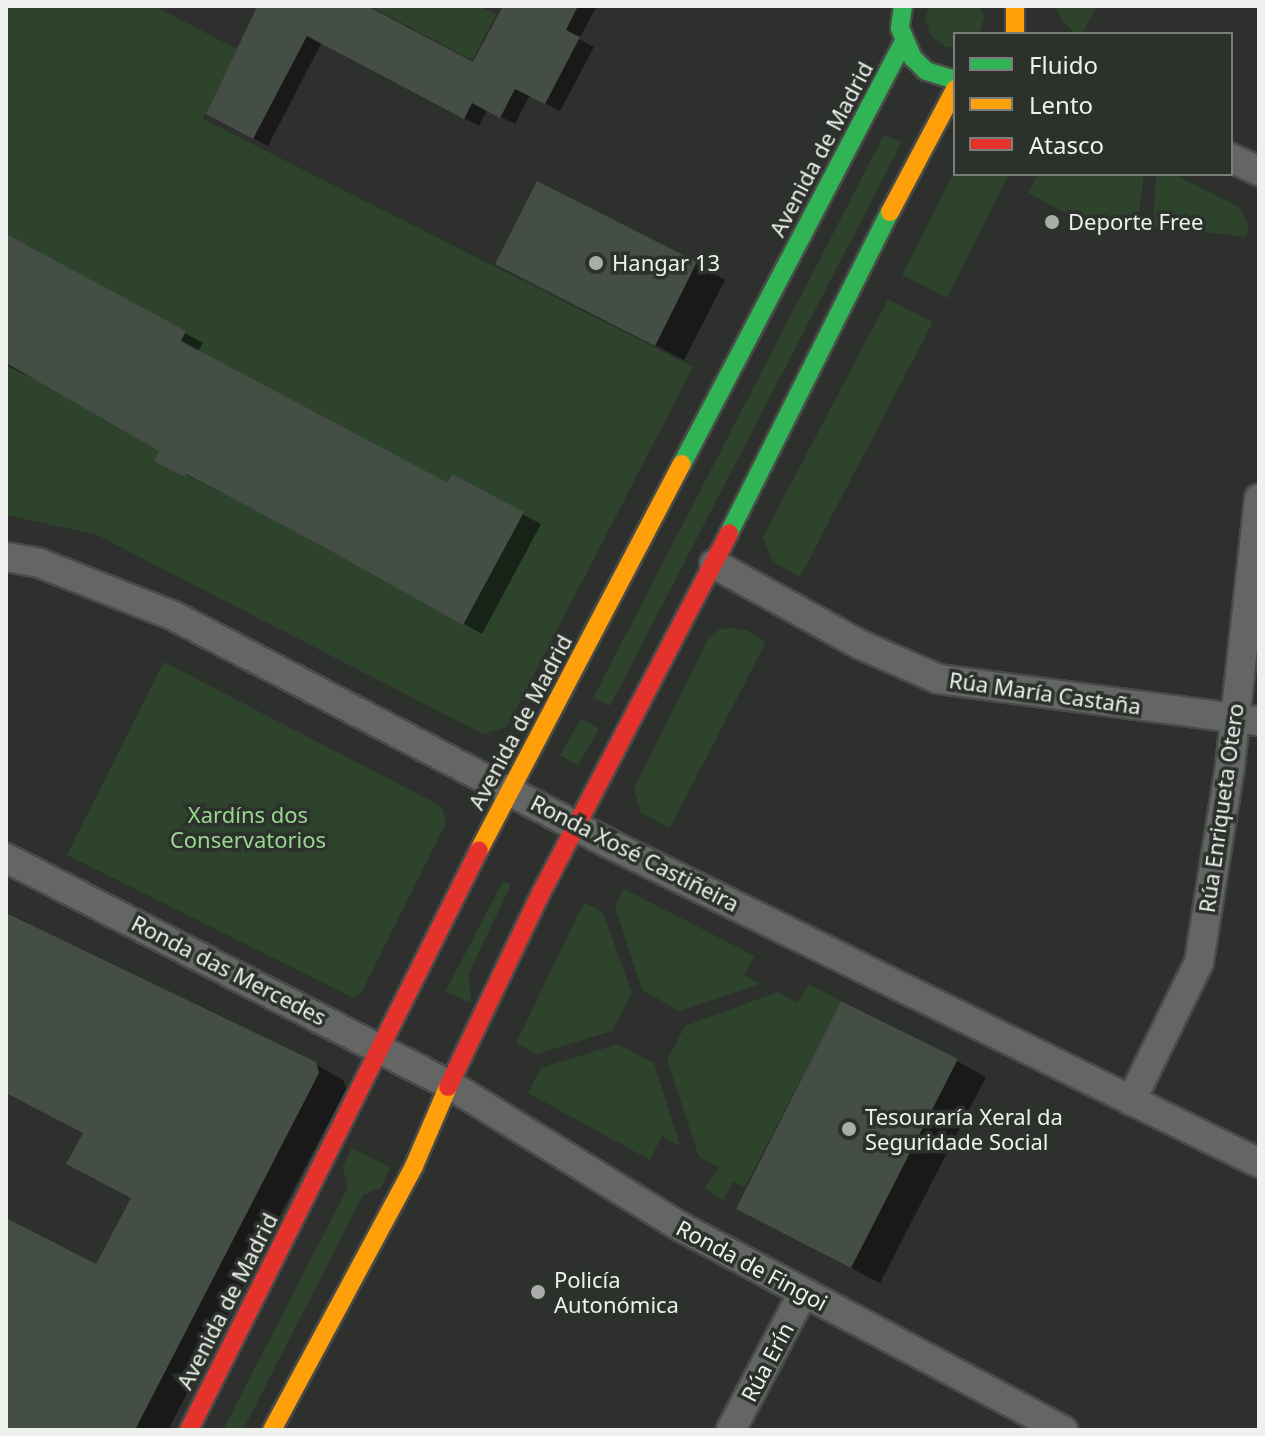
<!DOCTYPE html>
<html>
<head>
<meta charset="utf-8">
<style>
  body { margin:0 }
  #map { position:relative; width:1265px; height:1436px; overflow:hidden; background:#2d302d; font-family:"Noto Sans",sans-serif }
  div>[style] { position:absolute }
  [style*='--x'] { left:calc(var(--x)*1px); top:calc(var(--y)*1px); width:calc(var(--w)*1px); rotate:calc(var(--a)*1deg) }
  .green>* { inset:0; background:#2e432b }
  .shadow>* { inset:0; background:#0007 }
  .building>* { inset:0; background:#454e44 }
  .roads { filter:drop-shadow(2px 0 #494b49) drop-shadow(-2px 0 #494b49) drop-shadow(0 2px #494b49) drop-shadow(0 -2px #494b49) }
  .street>* { height:28px; margin:-14px; padding:0 14px; transform-origin:14px; border-radius:14px; background:#646664 }
  .fast>* { height:18px; margin:-9px; padding:0 9px; transform-origin:9px; border-radius:9px; background:#30b455 }
  .slow>* { height:18px; margin:-9px; padding:0 9px; transform-origin:9px; border-radius:9px; background:#ff9f0a }
  .jam>* { height:18px; margin:-9px; padding:0 9px; transform-origin:9px; border-radius:9px; background:#e5322d }
  .dots>* { width:22px; height:22px; translate:-50% -50%; box-sizing:border-box; border:4px solid #2c312c; border-radius:50% }
  span { translate:-50% -50%; white-space:nowrap; text-align:center; line-height:1.15; -webkit-text-stroke:7px #2c312c; paint-order:stroke }
  .street-label { font-size:22px; color:#eef1ee }
  .poi-label { font-size:22px; color:#eef1ee }
  .left { translate:0 -50%; text-align:left }
  .park-label { font-size:22px; color:#99d790 }
  .frame { position:absolute; inset:0; border:8px solid #eef1ee; pointer-events:none }
  .legend { position:absolute; left:953px; top:32px; width:280px; height:144px; box-sizing:border-box; background:#2c312c; border:2px solid #7a7e7a; margin:0; padding:10px 14px; list-style:none; font-size:24px; color:#eef1ee }
  .legend li { display:flex; align-items:center; gap:16px; height:40px }
  .legend b { width:40px; border:2px solid #7a7e7a }
</style>
</head>
<body>
<div id="map">
  <div class="green">
    <div style="clip-path:polygon(6px 6px,154px 6px,237px 49px,203px 119px,693px 367px,507px 727px,483px 734px,95px 534px,6px 515px)"></div>
    <div style="clip-path:polygon(370px 6px,480px 6px,496px 15px,472px 60px)"></div>
    <div style="clip-path:polygon(929px 6px,980px 6px,984px 17px,979px 34px,955px 34px,955px 46px,946px 47px,931px 36px,925px 19px)"></div>
    <div style="clip-path:polygon(1055px 6px,1097px 6px,1082px 34px,1076px 34px,1062px 21px)"></div>
    <div style="clip-path:polygon(884px 135px,902px 142px,610px 706px,593px 698px)"></div>
    <div style="clip-path:polygon(955px 170px,955px 174px,1009px 174px,947px 298px,902px 275px)"></div>
    <div style="clip-path:polygon(1038px 174px,1144px 174px,1137px 228px,1081px 221px,1028px 193px)"></div>
    <div style="clip-path:polygon(1156px 174px,1173px 174px,1239px 207px,1249px 227px,1246px 237px,1153px 226px)"></div>
    <div style="clip-path:polygon(888px 299px,933px 322px,800px 577px,773px 562px,763px 537px)"></div>
    <div style="clip-path:polygon(732px 628px,746px 630px,766px 642px,670px 828px,641px 813px,634px 789px,708px 639px,720px 629px)"></div>
    <div style="clip-path:polygon(164px 662px,439px 805px,443px 810px,446px 823px,361px 994px,354px 998px,67px 855px)"></div>
    <div style="clip-path:polygon(581px 718px,599px 729px,578px 766px,560px 755px)"></div>
    <div style="clip-path:polygon(503px 881px,511px 885px,469px 973px,471px 1003px,445px 992px)"></div>
    <div style="clip-path:polygon(624px 889px,755px 956px,744px 975px,761px 984px,679px 1011px,642px 990px,615px 907px)"></div>
    <div style="clip-path:polygon(584px 902px,603px 913px,632px 993px,612px 1031px,537px 1054px,516px 1043px)"></div>
    <div style="clip-path:polygon(809px 984px,841px 1001px,745px 1187px,733px 1182px,723px 1200px,705px 1188px,719px 1167px,699px 1157px,667px 1060px,685px 1026px,778px 992px,798px 1003px)"></div>
    <div style="clip-path:polygon(618px 1044px,654px 1063px,680px 1146px,662px 1136px,650px 1160px,528px 1093px,541px 1068px)"></div>
    <div style="clip-path:polygon(351px 1148px,390px 1167px,381px 1188px,363px 1195px,243px 1430px,223px 1430px,348px 1187px,343px 1167px)"></div>
  </div>
  <div class="shadow">
    <div style="clip-path:polygon(254px 6px,363px 6px,474px 65px,505px 6px,597px 6px,579px 39px,594px 47px,560px 111px,530px 95px,515px 124px,487px 110px,479px 126px,322px 42px,268px 146px,223px 122px,259px 9px)"></div>
    <div style="clip-path:polygon(6px 236px,203px 343px,198px 352px,448px 486px,453px 477px,541px 524px,482px 634px,344px 556px,157px 460px,162px 451px,93px 413px,95px 410px,6px 365px)"></div>
    <div style="clip-path:polygon(498px 264px,696px 264px,725px 280px,684px 360px)"></div>
    <div style="clip-path:polygon(6px 916px,315px 1064px,343px 1080px,346px 1089px,168px 1430px,6px 1430px,6px 1221px,97px 1267px,133px 1198px,85px 1133px,6px 1091px)"></div>
    <div style="clip-path:polygon(957px 1061px,986px 1077px,880px 1283px,768px 1224px)"></div>
  </div>
  <div class="building">
    <div style="clip-path:polygon(251px 6px,367px 6px,473px 62px,503px 6px,578px 6px,566px 30px,580px 37px,545px 104px,515px 89px,500px 118px,472px 103px,464px 119px,307px 36px,253px 139px,206px 114px,256px 9px)"></div>
    <div style="clip-path:polygon(537px 181px,697px 262px,655px 346px,495px 264px)"></div>
    <div style="clip-path:polygon(6px 234px,186px 331px,181px 341px,448px 483px,452px 474px,524px 512px,463px 625px,324px 547px,186px 474px,185px 477px,154px 461px,159px 451px,6px 363px)"></div>
    <div style="clip-path:polygon(6px 913px,316px 1062px,319px 1073px,135px 1430px,6px 1430px,6px 1218px,96px 1264px,131px 1198px,66px 1164px,83px 1133px,6px 1093px)"></div>
    <div style="clip-path:polygon(841px 1001px,958px 1059px,851px 1268px,736px 1209px)"></div>
  </div>
  <div class="roads">
    <div class="street">
      <div style="--x:1231;--y:158;--w:31;--a:25"></div>
      <div style="--x:6;--y:557;--w:34;--a:10"></div>
      <div style="--x:39;--y:563;--w:143;--a:21.4"></div>
      <div style="--x:172;--y:615;--w:496;--a:27.6"></div>
      <div style="--x:612;--y:845;--w:721;--a:26.17"></div>
      <div style="--x:714;--y:564;--w:168;--a:28.9"></div>
      <div style="--x:861;--y:645;--w:84;--a:23.8"></div>
      <div style="--x:938;--y:679;--w:324;--a:7.5"></div>
      <div style="--x:6;--y:858;--w:499;--a:27.1"></div>
      <div style="--x:450;--y:1085;--w:271;--a:31.6"></div>
      <div style="--x:681;--y:1227;--w:433;--a:28"></div>
      <div style="--x:1131;--y:1101;--w:155;--a:-63.9"></div>
      <div style="--x:1199;--y:962;--w:198;--a:-81"></div>
      <div style="--x:1230;--y:766;--w:269;--a:-83.8"></div>
      <div style="--x:731;--y:1430;--w:155;--a:-62.3"></div>
    </div>
    <div class="fast">
      <div style="--x:903;--y:6;--w:22;--a:98"></div>
      <div style="--x:900;--y:28;--w:33;--a:67"></div>
      <div style="--x:913;--y:58;--w:18;--a:45"></div>
      <div style="--x:926;--y:71;--w:30;--a:17"></div>
      <div style="--x:682;--y:464;--w:477;--a:-62.3"></div>
      <div style="--x:729;--y:533;--w:359;--a:-63.4"></div>
    </div>
    <div class="slow">
      <div style="--x:1015;--y:6;--w:28;--a:90"></div>
      <div style="--x:890;--y:212;--w:139;--a:-62.1"></div>
      <div style="--x:479;--y:850;--w:436;--a:-62.3"></div>
      <div style="--x:272;--y:1430;--w:300;--a:-61.7"></div>
      <div style="--x:414;--y:1166;--w:86;--a:-66.7"></div>
    </div>
    <div class="jam">
      <div style="--x:448;--y:1087;--w:215;--a:-64.4"></div>
      <div style="--x:541;--y:893;--w:406;--a:-62.4"></div>
      <div style="--x:189;--y:1430;--w:648;--a:-63.43"></div>
    </div>
  </div>
  <div class="dots">
    <div style="left:1052px;top:222px;background:#aaadaa"></div>
    <div style="left:596px;top:263px;background:#aaadaa"></div>
    <div style="left:849px;top:1129px;background:#aaadaa"></div>
    <div style="left:538px;top:1292px;background:#aaadaa"></div>
  </div>
  <div class="street-label">
    <span style="left:821px;top:149px;rotate:-62deg">Avenida de Madrid</span>
    <span style="left:1045px;top:693px;rotate:8deg">Rúa María Castaña</span>
    <span style="left:520px;top:722px;rotate:-62deg">Avenida de Madrid</span>
    <span style="left:1221px;top:808px;rotate:-82deg">Rúa Enriqueta Otero</span>
    <span style="left:635px;top:853px;rotate:27deg">Ronda Xosé Castiñeira</span>
    <span style="left:229px;top:970px;rotate:27deg">Ronda das Mercedes</span>
    <span style="left:752px;top:1265px;rotate:28deg">Ronda de Fingoi</span>
    <span style="left:227px;top:1301px;rotate:-63deg">Avenida de Madrid</span>
    <span style="left:767px;top:1362px;rotate:-62deg">Rúa Erín</span>
  </div>
  <div class="poi-label">
    <span class="left" style="left:1068px;top:222px">Deporte Free</span>
    <span class="left" style="left:612px;top:263px">Hangar 13</span>
    <span class="left" style="left:865px;top:1129px">Tesouraría Xeral da<br>Seguridade Social</span>
    <span class="left" style="left:554px;top:1292px">Policía<br>Autonómica</span>
  </div>
  <div class="park-label">
    <span style="left:248px;top:827px">Xardíns dos<br>Conservatorios</span>
  </div>
  <div class="frame"></div>
  <ul class="legend">
  <li><b style="height:10px;background:#30b455"></b>Fluido</li>
  <li><b style="height:10px;background:#ff9f0a"></b>Lento</li>
  <li><b style="height:10px;background:#e5322d"></b>Atasco</li>
  </ul>
</div>
</body>
</html>
